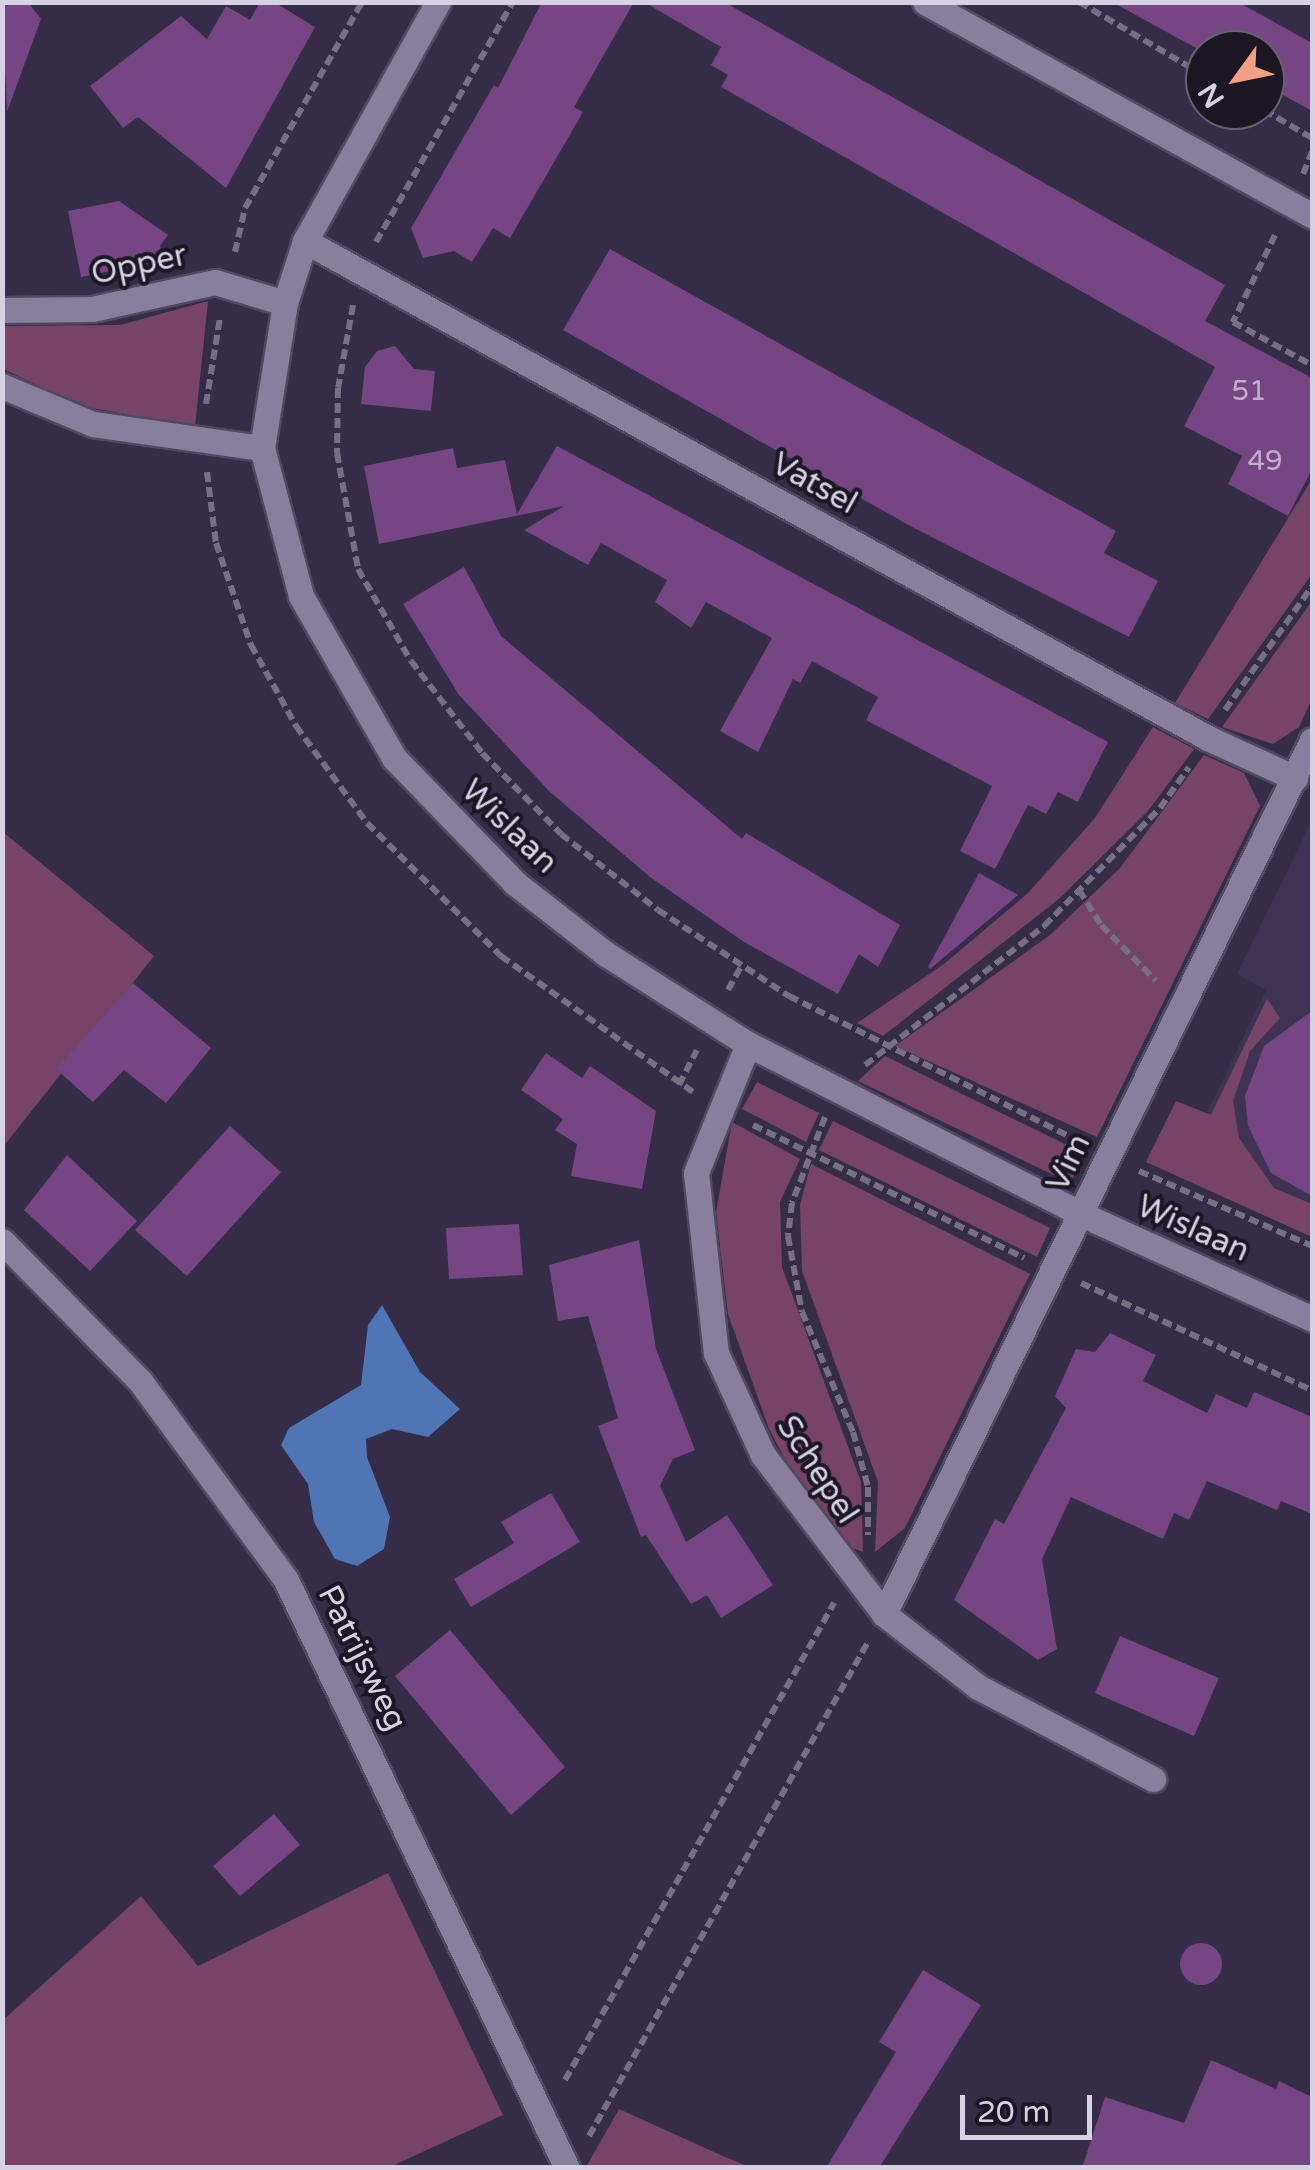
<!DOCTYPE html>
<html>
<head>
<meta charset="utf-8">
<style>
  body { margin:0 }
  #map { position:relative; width:1315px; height:2170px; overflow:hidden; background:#352c47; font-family:"Varela Round",sans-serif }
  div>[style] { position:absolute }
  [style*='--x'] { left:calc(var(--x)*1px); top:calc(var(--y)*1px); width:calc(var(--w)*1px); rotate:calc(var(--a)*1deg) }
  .built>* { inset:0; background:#3f3354 }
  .green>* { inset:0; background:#764467 }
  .water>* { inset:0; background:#4f75b4 }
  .building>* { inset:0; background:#754681 }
  .round { border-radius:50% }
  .path>* { height:6px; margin-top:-3px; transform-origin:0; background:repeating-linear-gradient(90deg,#776f86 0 10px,transparent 0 15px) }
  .roads { filter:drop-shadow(2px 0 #51495f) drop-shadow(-2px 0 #51495f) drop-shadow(0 2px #51495f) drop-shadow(0 -2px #51495f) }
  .minor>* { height:25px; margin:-12.5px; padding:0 12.5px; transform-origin:12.5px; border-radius:12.5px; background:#887e9d }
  span { translate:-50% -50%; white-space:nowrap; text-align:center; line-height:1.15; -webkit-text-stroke:8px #1b1723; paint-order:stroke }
  .number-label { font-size:28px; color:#beafca }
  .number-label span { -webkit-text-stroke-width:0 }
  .street-label { font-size:32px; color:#d7d2e3 }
  .frame { position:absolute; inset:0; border:5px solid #d7d2e3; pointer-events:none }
  .north { position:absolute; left:1185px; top:30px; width:100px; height:100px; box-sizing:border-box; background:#1b1723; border:2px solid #666270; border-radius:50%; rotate:237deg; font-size:28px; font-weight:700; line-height:40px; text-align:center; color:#d7d2e3 }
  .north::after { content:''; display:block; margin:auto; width:35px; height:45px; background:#f39f83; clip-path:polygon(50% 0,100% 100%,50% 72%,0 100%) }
  .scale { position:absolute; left:960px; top:2095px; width:132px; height:45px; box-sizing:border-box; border:5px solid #d7d2e3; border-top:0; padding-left:12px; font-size:30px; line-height:35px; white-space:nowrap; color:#d7d2e3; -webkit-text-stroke:8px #1b1723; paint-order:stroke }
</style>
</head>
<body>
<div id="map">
  <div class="built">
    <div style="clip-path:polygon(1312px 820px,1312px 1211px,1184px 1160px,1266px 990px,1237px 974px)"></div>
  </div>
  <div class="green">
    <div style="clip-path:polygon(208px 301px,195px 427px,82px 406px,3px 369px,3px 326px,120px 325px)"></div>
    <div style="clip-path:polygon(1312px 479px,1312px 574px,1208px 719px,1175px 703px)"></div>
    <div style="clip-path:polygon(1312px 601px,1312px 699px,1299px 727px,1273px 744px,1222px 727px)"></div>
    <div style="clip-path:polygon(1153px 727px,1194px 749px,1148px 811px,1059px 899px,883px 1036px,857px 1023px,944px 964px,1028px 893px,1095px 818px)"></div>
    <div style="clip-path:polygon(1204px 755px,1244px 773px,1260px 806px,1097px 1137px,895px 1046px,1050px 935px,1120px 868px)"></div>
    <div style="clip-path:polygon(3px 832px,154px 956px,3px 1147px)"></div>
    <div style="clip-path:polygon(1267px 999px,1280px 1018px,1250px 1051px,1233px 1101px,1239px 1138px,1274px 1188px,1312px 1204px,1312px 1237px,1146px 1162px,1176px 1101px,1211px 1115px)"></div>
    <div style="clip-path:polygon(885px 1056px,1085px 1154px,1070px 1183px,858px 1081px)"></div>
    <div style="clip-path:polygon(757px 1082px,819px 1113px,806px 1142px,742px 1109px)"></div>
    <div style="clip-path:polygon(833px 1121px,1050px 1228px,1037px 1257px,819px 1150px)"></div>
    <div style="clip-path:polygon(732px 1122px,800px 1159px,780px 1202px,782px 1267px,861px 1482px,863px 1552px,839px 1543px,798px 1483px,769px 1429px,728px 1314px,716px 1212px)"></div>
    <div style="clip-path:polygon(811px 1164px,1030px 1274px,905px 1528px,875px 1552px,878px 1482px,802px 1271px,800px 1205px)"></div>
    <div style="clip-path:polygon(388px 1873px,503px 2115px,390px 2167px,3px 2167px,3px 2020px,141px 1896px,198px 1966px)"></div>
    <div style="clip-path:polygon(619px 2109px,725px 2157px,750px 2167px,586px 2167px)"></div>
  </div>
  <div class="water">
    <div style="clip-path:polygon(382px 1305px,420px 1372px,460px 1409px,428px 1437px,392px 1429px,366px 1439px,367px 1457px,390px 1517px,384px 1549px,357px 1566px,335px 1559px,314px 1522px,308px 1484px,281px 1445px,289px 1428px,361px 1385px,368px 1325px)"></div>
  </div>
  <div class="building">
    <div style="clip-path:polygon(2px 2px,28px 2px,41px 19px,7px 112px)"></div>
    <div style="clip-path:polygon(260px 2px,274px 2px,315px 27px,226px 188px,138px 117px,123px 128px,90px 86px,181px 16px,207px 39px,226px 6px,250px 20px)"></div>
    <div style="clip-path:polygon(542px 2px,634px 2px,574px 107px,583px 112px,510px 238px,493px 228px,472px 262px,454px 251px,423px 258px,411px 228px,494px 85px,498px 88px)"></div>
    <div style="clip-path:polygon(644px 2px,724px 2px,1225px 285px,1205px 321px,1312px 378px,1312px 469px,1288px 516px,1228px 484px,1242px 456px,1184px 426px,1215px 367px,721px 87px,728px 75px,711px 65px,721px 47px)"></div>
    <div style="clip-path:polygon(1112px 2px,1238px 2px,1312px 43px,1312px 111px,1265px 85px,1265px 50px,1205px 53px)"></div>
    <div style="clip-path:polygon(119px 201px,168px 235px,160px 246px,164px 260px,81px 277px,68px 211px)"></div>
    <div style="clip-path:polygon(610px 249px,1116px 531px,1104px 553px,1158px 581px,1129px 637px,912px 527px,563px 330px)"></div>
    <div style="clip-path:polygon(395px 346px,414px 369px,435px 371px,431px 411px,361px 404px,365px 367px,377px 351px)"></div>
    <div style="clip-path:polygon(557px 446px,1108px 742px,1078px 802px,1058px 792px,1046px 814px,1028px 805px,995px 869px,960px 851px,992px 786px,866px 720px,878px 697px,812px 661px,800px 683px,793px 679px,758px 752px,720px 731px,772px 638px,706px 602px,691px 628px,655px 602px,667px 580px,601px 543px,588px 565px,524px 530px,564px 506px,379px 544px,364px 466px,453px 448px,457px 468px,505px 460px,517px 514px)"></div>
    <div style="clip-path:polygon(464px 567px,501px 636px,742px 839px,746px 833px,900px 925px,878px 967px,859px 954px,838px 994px,744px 942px,650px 877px,550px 792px,459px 695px,403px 604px)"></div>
    <div style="clip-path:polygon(979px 873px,1018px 895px,930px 969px,928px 967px)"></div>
    <div style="clip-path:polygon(133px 983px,211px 1048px,166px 1103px,124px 1070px,93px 1102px,56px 1069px)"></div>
    <div style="clip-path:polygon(1312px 1011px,1312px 1196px,1271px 1173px,1248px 1126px,1245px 1096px,1264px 1046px)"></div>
    <div style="clip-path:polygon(546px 1053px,582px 1078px,590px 1066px,656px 1111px,642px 1189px,571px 1176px,577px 1144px,555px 1130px,563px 1119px,521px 1090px)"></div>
    <div style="clip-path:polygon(230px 1126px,281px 1172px,187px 1276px,135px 1230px)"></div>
    <div style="clip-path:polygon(67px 1155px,137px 1221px,90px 1271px,24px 1210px)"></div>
    <div style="clip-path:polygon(519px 1224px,523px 1275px,449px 1279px,446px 1228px)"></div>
    <div style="clip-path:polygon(639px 1240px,656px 1349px,695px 1450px,673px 1459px,660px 1486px,686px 1542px,727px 1515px,773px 1585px,721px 1618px,707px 1595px,691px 1604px,646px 1535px,641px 1537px,598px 1426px,618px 1418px,588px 1316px,558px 1321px,549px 1265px)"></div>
    <div style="clip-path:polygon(1110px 1333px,1156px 1355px,1143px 1381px,1207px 1413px,1216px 1394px,1247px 1408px,1254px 1392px,1312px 1417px,1312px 1514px,1281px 1501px,1277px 1510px,1207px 1481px,1189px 1520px,1174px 1513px,1163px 1539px,1071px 1497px,1042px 1559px,1057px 1649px,1038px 1660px,954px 1600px,995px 1519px,1004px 1524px,1066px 1408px,1055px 1396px,1076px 1349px,1095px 1352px)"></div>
    <div style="clip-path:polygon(551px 1493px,580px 1542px,471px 1607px,454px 1579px,514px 1543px,501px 1522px)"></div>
    <div style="clip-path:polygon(450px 1630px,565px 1767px,511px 1815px,395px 1676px)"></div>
    <div style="clip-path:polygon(1120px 1636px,1219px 1678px,1194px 1736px,1095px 1693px)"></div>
    <div style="clip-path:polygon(274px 1814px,300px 1845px,240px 1896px,213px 1866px)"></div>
    <div class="round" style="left:1180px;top:1943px;width:42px;height:42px"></div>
    <div style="clip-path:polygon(923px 1970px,981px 2005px,879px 2168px,826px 2168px,896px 2052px,879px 2042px)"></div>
    <div style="clip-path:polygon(1211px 2060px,1276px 2089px,1279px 2081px,1312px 2097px,1312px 2168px,1082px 2168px,1105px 2097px,1184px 2123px)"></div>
  </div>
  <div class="path">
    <div style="--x:1079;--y:2;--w:146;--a:30.4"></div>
    <div style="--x:1264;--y:110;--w:56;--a:30.3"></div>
    <div style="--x:1303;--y:174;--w:24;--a:-68"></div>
    <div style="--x:1275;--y:235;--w:97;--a:115.8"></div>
    <div style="--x:1233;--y:322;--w:90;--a:28.6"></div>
    <div style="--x:376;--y:242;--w:276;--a:-60.3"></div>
    <div style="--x:235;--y:252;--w:45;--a:-77.2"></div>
    <div style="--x:245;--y:208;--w:237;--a:-60.4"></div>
    <div style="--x:353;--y:305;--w:84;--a:100.2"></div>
    <div style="--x:338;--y:388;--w:65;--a:90.9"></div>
    <div style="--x:337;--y:453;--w:118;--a:79.7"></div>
    <div style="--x:358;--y:569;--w:106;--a:60.1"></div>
    <div style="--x:411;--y:661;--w:116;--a:52.3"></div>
    <div style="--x:482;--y:753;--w:113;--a:45.7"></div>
    <div style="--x:561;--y:834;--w:123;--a:38.1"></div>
    <div style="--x:658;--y:910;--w:157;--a:33.3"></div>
    <div style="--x:789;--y:996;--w:324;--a:26.6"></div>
    <div style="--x:206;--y:404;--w:87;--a:-80.8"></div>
    <div style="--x:207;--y:472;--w:72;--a:82.8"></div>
    <div style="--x:216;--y:543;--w:108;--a:71.1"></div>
    <div style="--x:251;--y:645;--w:93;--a:60.9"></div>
    <div style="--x:296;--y:726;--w:120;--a:53.8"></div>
    <div style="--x:367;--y:823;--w:189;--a:44.8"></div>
    <div style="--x:501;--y:956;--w:235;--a:35.3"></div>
    <div style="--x:1225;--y:710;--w:151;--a:-54.9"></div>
    <div style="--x:1079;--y:890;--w:41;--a:57.8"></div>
    <div style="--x:1101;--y:925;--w:78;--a:45.5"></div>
    <div style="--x:728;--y:990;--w:29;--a:-61"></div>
    <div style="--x:865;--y:1065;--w:227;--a:-37.8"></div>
    <div style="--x:1044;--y:926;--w:165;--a:-45.5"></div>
    <div style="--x:1160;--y:808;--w:50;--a:-54.7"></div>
    <div style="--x:679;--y:1085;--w:39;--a:-63"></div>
    <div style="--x:825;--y:1117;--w:92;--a:111"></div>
    <div style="--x:792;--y:1203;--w:33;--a:97"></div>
    <div style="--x:788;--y:1236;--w:77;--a:79.6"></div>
    <div style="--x:802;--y:1312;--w:130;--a:67"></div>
    <div style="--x:853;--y:1432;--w:57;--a:74.7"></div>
    <div style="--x:868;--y:1487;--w:48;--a:90"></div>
    <div style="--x:753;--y:1125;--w:302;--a:26.1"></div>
    <div style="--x:1139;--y:1171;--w:189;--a:23.4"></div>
    <div style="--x:1081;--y:1283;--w:255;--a:24.9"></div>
    <div style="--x:565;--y:2080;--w:548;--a:-60.58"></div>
    <div style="--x:589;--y:2136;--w:567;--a:-60.54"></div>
  </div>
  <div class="roads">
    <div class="minor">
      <div style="--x:438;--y:2;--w:274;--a:119.1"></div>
      <div style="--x:305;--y:241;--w:65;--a:107.9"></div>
      <div style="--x:285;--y:303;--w:147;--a:99"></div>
      <div style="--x:262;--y:448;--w:153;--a:75.2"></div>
      <div style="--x:301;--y:596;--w:187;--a:60.1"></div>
      <div style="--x:394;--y:758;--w:174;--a:45.9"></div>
      <div style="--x:515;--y:883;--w:115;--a:38"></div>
      <div style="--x:606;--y:954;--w:168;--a:32.4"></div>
      <div style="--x:748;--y:1044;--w:374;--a:27"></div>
      <div style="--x:1081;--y:1214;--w:254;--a:24.4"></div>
      <div style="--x:925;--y:2;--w:442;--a:28.9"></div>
      <div style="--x:305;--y:241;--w:1031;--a:28.83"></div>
      <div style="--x:1208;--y:738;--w:96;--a:24.7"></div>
      <div style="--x:2;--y:310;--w:90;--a:-0.6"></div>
      <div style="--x:92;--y:309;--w:126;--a:-12.4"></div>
      <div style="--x:215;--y:282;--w:73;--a:16.7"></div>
      <div style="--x:2;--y:386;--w:99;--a:22.7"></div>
      <div style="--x:93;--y:424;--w:171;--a:8.1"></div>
      <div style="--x:748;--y:1044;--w:139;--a:112"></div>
      <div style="--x:696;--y:1173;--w:181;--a:83.7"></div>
      <div style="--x:716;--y:1353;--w:112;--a:65.3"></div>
      <div style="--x:763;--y:1455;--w:200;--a:52.7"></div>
      <div style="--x:884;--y:1614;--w:119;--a:37.8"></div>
      <div style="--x:978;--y:1687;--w:198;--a:27.7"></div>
      <div style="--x:2;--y:1241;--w:197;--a:45.4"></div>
      <div style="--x:140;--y:1381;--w:247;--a:53.7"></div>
      <div style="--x:286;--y:1580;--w:652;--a:64.46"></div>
      <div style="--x:884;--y:1614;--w:973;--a:-63.91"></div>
    </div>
  </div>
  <div class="number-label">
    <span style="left:1249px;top:391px">51</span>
    <span style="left:1265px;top:461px">49</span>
  </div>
  <div class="street-label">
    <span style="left:139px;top:265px;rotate:-12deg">Opper</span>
    <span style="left:814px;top:484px;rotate:29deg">Vatsel</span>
    <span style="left:509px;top:827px;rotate:44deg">Wislaan</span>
    <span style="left:1069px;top:1163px;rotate:-64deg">Vim</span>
    <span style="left:1193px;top:1229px;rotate:24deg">Wislaan</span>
    <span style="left:817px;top:1470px;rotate:57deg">Schepel</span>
    <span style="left:362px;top:1658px;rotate:63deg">Patrijsweg</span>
  </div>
  <div class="frame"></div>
  <div class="north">N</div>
  <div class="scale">20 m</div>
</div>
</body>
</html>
